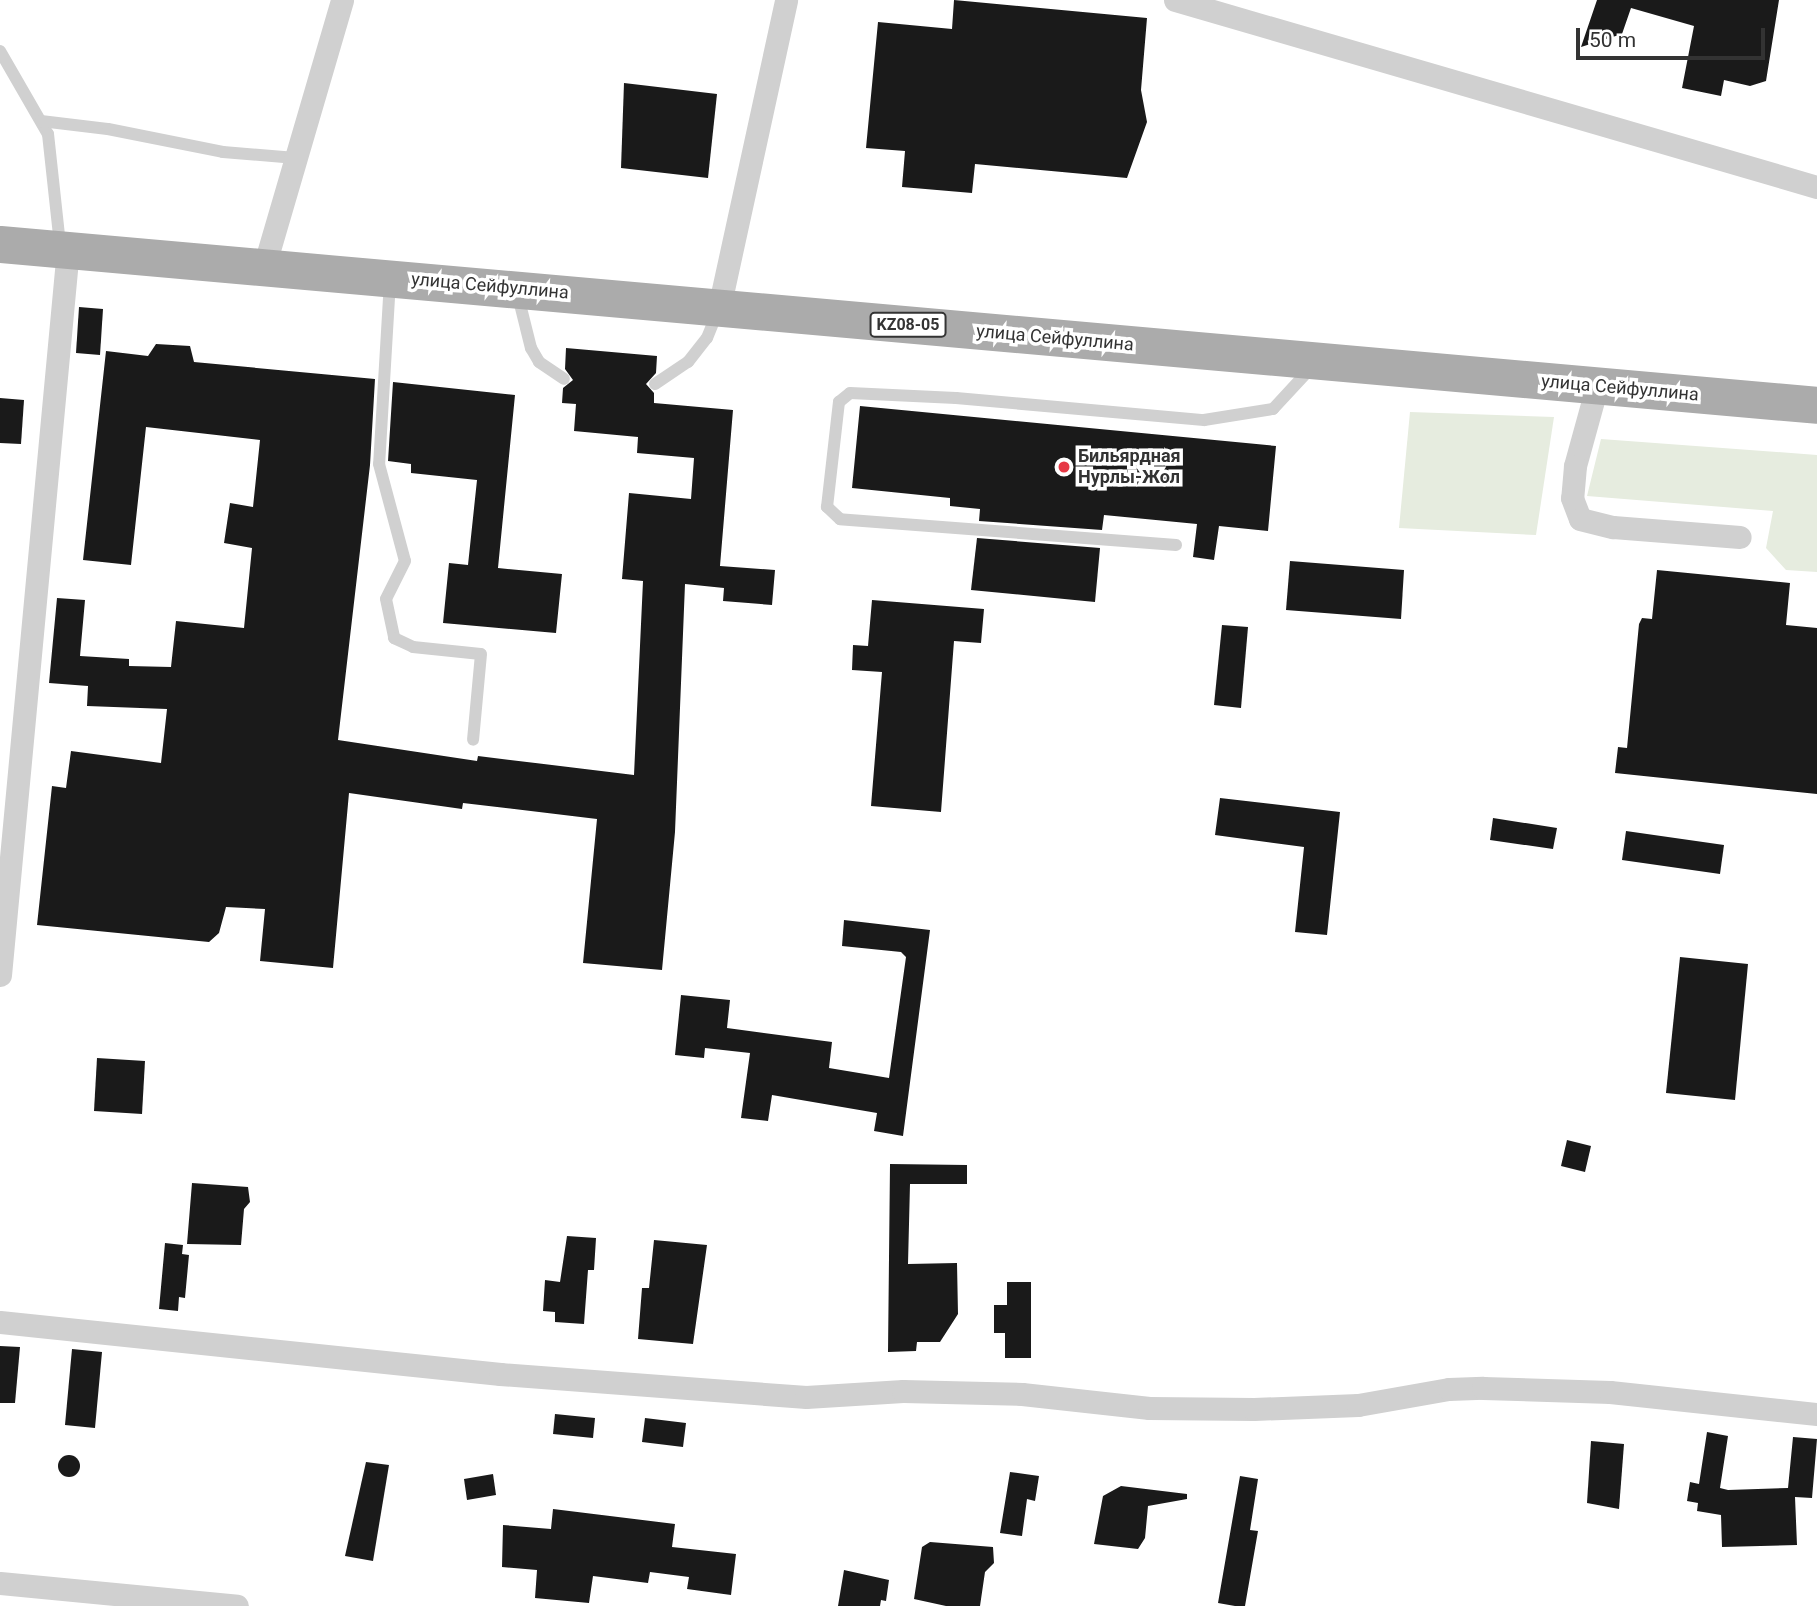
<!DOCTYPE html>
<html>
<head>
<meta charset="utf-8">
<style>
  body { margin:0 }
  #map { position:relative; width:1817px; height:1606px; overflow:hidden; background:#fff; font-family:Roboto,sans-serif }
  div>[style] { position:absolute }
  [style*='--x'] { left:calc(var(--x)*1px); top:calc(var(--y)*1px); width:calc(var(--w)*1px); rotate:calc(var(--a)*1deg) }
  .green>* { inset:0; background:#e6ecdf }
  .building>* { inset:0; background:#1a1a1a }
  .round { border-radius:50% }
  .lane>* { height:12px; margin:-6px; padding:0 6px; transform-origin:6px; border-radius:6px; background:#d0d0d0 }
  .street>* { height:23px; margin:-11.5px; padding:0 11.5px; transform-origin:11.5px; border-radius:11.5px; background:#d0d0d0 }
  .primary>* { height:37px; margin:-18.5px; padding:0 18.5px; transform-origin:18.5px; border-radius:18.5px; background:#ababab }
  .dots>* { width:19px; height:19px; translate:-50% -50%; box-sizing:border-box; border:4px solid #fff; border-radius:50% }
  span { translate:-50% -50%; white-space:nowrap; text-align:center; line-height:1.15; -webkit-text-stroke:7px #fff; paint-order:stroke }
  .shield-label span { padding:2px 5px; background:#fff; border:2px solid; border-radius:5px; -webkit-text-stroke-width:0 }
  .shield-label { font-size:16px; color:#333; font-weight:700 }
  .street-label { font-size:18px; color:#333 }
  .poi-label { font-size:18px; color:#333; font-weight:700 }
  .left { translate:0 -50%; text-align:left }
  .scale { position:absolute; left:1576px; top:28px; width:189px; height:32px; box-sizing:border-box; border:4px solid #333; border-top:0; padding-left:9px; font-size:21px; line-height:24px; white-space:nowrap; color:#333; -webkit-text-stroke:5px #fff; paint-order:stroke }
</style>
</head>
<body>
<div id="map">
  <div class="green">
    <div style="clip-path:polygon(1410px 412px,1554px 417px,1536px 535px,1399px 528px)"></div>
    <div style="clip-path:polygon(1601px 439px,1817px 455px,1817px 572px,1786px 570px,1766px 548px,1773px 511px,1587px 496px)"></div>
  </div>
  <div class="building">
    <div style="clip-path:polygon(954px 0,1147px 18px,1141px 90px,1147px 122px,1127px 178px,975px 164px,972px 193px,902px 187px,905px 151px,866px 148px,878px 22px,952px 29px)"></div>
    <div style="clip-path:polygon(1597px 0,1779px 0,1766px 81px,1750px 86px,1724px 80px,1721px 96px,1682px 88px,1694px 26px,1631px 8px,1622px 34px,1581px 47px)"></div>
    <div style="clip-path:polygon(624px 83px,717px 94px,708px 178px,621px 168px)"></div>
    <div style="clip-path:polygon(79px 307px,103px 309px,100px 355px,76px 353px)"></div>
    <div style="clip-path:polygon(156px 344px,190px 346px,194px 362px,375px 379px,370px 465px,338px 740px,477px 761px,478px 756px,634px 775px,643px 581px,622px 579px,629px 493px,691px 499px,694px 458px,637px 453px,638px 437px,574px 431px,576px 404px,562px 403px,563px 388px,573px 380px,565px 369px,566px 348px,657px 356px,656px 373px,646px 384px,654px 393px,654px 403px,733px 410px,720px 566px,775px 570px,772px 605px,723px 601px,724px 588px,685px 584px,675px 832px,662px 970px,583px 963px,597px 819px,463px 803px,462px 809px,349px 793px,333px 968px,260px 961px,265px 909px,226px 907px,219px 933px,209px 942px,37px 925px,52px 786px,66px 788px,71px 751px,161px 763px,167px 709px,87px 706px,88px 686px,49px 683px,57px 598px,85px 600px,80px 656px,129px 659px,129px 666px,171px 667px,176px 621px,244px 628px,252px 548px,224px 543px,230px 503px,253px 507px,260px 440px,146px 427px,131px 565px,83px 560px,106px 351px,148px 356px)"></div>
    <div style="clip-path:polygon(393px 382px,515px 395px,498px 568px,562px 574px,556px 633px,443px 623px,449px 563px,468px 565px,477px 480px,411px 473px,411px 464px,388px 461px)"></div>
    <div style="clip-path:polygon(0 398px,24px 400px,21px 444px,0 443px)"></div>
    <div style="clip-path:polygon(860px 406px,1276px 446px,1268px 531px,1219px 526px,1214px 560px,1193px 557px,1197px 524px,1104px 515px,1102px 530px,979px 521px,980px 509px,950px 506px,950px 498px,852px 488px)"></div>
    <div style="clip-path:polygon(977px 538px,1100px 548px,1095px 602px,971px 590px)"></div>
    <div style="clip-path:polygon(1290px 561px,1404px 570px,1401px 619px,1286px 610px)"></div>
    <div style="clip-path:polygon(1657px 570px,1790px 583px,1786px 625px,1817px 628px,1817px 794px,1615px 773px,1618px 747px,1627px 748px,1639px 624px,1642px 618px,1652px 619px)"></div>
    <div style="clip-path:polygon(872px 600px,984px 609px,981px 643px,954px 641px,941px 812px,871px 806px,882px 672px,852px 670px,853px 645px,868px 646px)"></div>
    <div style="clip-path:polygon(1222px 625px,1248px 627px,1241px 708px,1214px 705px)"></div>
    <div style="clip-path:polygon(1220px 798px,1340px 812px,1327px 935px,1295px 932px,1304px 847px,1215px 835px)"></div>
    <div style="clip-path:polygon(1493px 818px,1557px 828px,1553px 849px,1490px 840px)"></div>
    <div style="clip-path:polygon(1626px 831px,1724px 845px,1720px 874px,1622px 860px)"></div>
    <div style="clip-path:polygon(844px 920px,930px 930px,903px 1136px,874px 1131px,877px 1113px,772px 1095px,768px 1121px,741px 1118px,750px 1053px,705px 1048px,704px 1058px,675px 1055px,681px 995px,730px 1000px,727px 1028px,832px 1042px,829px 1068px,889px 1078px,906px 957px,901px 952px,842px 946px)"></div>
    <div style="clip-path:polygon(1680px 957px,1748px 964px,1735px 1100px,1666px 1093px)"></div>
    <div style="clip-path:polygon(97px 1058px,145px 1061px,142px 1114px,94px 1111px)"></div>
    <div style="clip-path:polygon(1567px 1140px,1591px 1146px,1585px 1172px,1561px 1166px)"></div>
    <div style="clip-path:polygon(890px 1164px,967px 1165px,967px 1184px,910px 1184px,908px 1264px,957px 1263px,958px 1314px,940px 1342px,917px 1342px,916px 1351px,888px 1352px)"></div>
    <div style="clip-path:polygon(192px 1183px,248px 1187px,250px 1202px,244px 1209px,241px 1245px,187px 1244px)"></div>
    <div style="clip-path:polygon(567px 1236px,596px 1238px,594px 1270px,588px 1270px,584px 1324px,555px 1322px,555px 1312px,543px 1311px,545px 1280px,560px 1282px)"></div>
    <div style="clip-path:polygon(654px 1240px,707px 1245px,693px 1344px,638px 1339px,642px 1288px,649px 1288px)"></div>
    <div style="clip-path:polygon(165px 1243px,183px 1245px,182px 1254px,189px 1255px,185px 1298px,179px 1297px,178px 1311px,159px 1309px)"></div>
    <div style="clip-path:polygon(1007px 1282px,1031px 1282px,1031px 1358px,1005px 1358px,1005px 1333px,994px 1333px,994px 1305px,1007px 1305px)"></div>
    <div style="clip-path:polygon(0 1346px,20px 1347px,15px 1403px,0 1403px)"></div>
    <div style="clip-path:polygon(72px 1349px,102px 1352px,95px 1428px,65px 1425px)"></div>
    <div style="clip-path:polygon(555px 1414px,595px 1418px,593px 1438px,553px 1434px)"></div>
    <div style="clip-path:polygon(645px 1418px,686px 1423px,683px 1447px,642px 1442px)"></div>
    <div style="clip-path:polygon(1707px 1432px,1728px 1436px,1720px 1488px,1728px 1490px,1788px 1488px,1793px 1437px,1817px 1439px,1812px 1498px,1795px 1497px,1797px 1545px,1722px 1547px,1721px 1515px,1697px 1511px,1698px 1503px,1687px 1501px,1690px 1482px,1699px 1484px)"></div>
    <div style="clip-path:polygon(1591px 1441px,1624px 1444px,1619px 1509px,1587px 1503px)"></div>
    <div class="round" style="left:58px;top:1455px;width:22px;height:22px"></div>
    <div style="clip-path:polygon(366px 1462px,389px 1465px,373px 1561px,345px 1556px)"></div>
    <div style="clip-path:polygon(1010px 1472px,1039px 1476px,1035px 1501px,1027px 1499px,1022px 1536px,1000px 1533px)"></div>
    <div style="clip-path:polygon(493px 1474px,496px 1495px,467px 1500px,464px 1479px)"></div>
    <div style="clip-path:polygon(1240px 1476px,1258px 1479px,1250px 1530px,1258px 1531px,1245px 1606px,1235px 1606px,1218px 1603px)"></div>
    <div style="clip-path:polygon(1121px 1486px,1187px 1494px,1187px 1499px,1148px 1506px,1145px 1538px,1138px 1549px,1094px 1544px,1103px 1496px)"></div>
    <div style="clip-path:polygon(553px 1509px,675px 1524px,672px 1547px,736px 1554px,731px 1595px,687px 1589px,689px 1577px,650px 1572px,648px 1583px,593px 1576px,589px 1603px,535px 1598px,537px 1570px,502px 1567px,503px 1525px,551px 1529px)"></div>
    <div style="clip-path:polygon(930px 1542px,993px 1547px,994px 1563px,985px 1572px,980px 1606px,946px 1606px,914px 1599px,922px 1547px)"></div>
    <div style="clip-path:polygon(844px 1570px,889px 1580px,886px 1601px,881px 1600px,880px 1606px,838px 1606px)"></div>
  </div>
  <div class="lane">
    <div style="--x:0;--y:51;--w:96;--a:60"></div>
    <div style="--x:48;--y:134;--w:112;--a:83.8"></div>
    <div style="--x:41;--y:121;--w:67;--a:6.8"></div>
    <div style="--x:108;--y:129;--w:117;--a:11.3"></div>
    <div style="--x:223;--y:152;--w:73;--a:4.7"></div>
    <div style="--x:390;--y:281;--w:183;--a:93.4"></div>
    <div style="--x:379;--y:464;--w:100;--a:75"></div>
    <div style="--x:405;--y:561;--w:42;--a:116.6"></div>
    <div style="--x:386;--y:599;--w:40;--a:78"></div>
    <div style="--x:394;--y:638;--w:21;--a:25"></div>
    <div style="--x:413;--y:647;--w:68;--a:5.9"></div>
    <div style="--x:481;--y:654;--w:86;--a:95.3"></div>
    <div style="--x:517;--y:292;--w:58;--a:76"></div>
    <div style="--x:531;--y:348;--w:16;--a:60"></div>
    <div style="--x:539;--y:362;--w:30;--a:34"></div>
    <div style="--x:655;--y:384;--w:40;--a:-34"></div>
    <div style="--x:688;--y:362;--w:31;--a:-52"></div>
    <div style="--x:707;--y:338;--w:27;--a:-68"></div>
    <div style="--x:1176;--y:545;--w:337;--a:-175.6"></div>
    <div style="--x:840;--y:519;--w:18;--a:-137"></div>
    <div style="--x:827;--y:507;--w:106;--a:-83.5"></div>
    <div style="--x:839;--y:402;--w:14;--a:-39"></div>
    <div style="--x:850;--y:393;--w:106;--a:2.7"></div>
    <div style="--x:956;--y:398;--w:249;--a:5.1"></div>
    <div style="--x:1204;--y:420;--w:70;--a:-9.1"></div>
    <div style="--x:1273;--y:409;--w:56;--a:-47.2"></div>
  </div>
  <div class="street">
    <div style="--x:1175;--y:0;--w:669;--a:16.24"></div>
    <div style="--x:264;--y:267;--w:278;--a:-73.7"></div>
    <div style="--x:719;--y:308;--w:315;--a:-77.7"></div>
    <div style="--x:1597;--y:386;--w:83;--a:105.4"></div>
    <div style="--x:1575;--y:466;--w:32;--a:95"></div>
    <div style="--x:1572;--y:498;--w:22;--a:69"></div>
    <div style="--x:1580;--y:519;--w:34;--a:14"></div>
    <div style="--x:1613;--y:527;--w:127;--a:4.5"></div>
    <div style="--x:0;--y:975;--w:729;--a:-84.65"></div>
    <div style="--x:0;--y:1322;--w:503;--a:5.94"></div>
    <div style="--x:500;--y:1374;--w:307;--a:4.3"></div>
    <div style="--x:806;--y:1397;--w:97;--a:-3.5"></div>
    <div style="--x:903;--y:1391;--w:119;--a:1.4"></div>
    <div style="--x:1022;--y:1394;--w:128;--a:6.3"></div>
    <div style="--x:1149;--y:1408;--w:105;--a:0.5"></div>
    <div style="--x:1254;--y:1409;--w:104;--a:-2.2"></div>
    <div style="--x:1358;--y:1405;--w:92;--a:-10"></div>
    <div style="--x:1449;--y:1389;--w:34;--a:-2"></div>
    <div style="--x:1483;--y:1388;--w:127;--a:1.8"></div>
    <div style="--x:1610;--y:1392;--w:208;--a:6.1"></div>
    <div style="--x:0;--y:1583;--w:238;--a:5.5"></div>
  </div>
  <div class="primary">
    <div style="--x:0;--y:244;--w:1824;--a:5.06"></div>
  </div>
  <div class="dots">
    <div style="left:1064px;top:467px;background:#e63946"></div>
  </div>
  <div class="shield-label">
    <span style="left:908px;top:325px">KZ08-05</span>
  </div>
  <div class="street-label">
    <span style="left:490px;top:286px;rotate:5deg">улица Сейфуллина</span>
    <span style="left:1055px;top:338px;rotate:5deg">улица Сейфуллина</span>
    <span style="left:1620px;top:388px;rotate:5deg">улица Сейфуллина</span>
  </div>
  <div class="poi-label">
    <span class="left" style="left:1078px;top:467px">Бильярдная<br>Нурлы-Жол</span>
  </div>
  <div class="scale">50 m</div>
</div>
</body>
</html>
